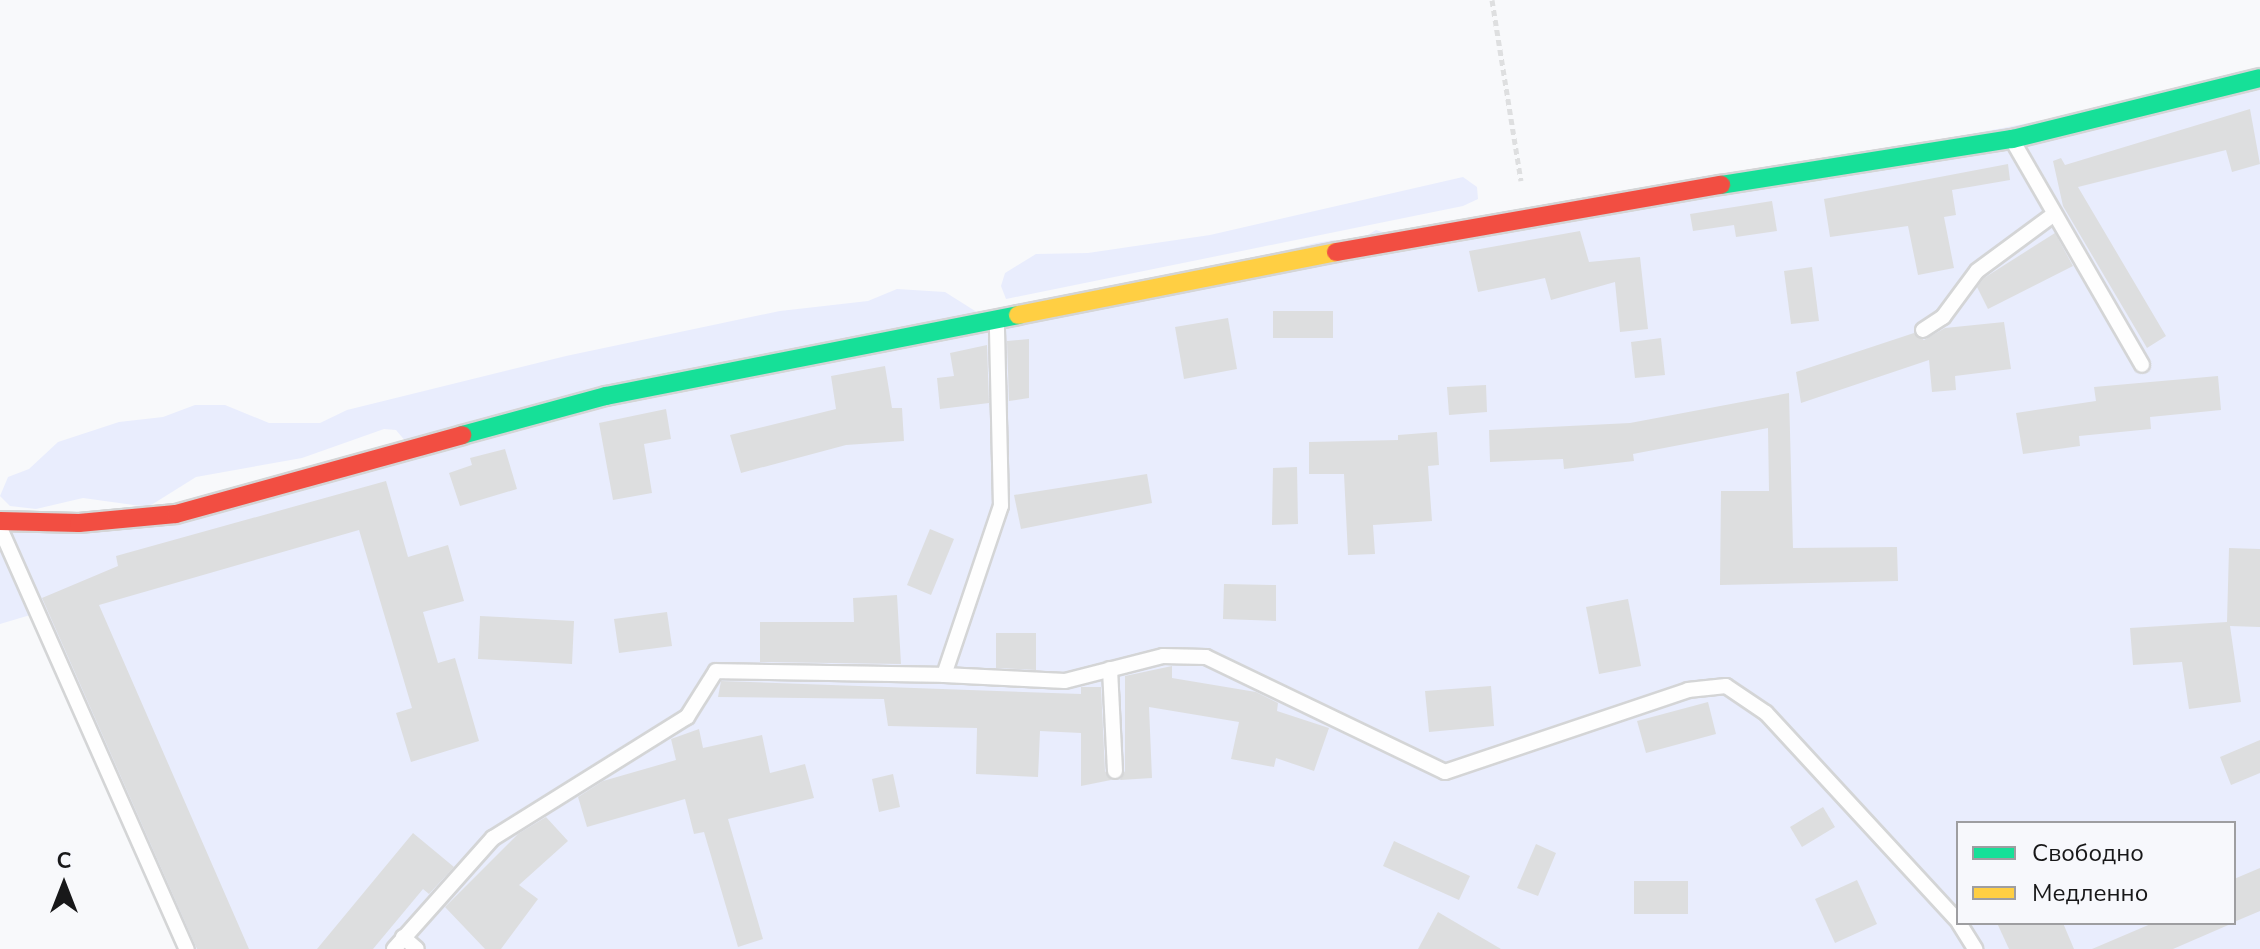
<!DOCTYPE html>
<html>
<head>
<meta charset="utf-8">
<style>
  body { margin:0 }
  #map { position:relative; width:2260px; height:949px; overflow:hidden; background:#f8f9fb; font-family:"Nunito Sans",sans-serif }
  div>[style] { position:absolute }
  [style*='--x'] { left:calc(var(--x)*1px); top:calc(var(--y)*1px); width:calc(var(--w)*1px); rotate:calc(var(--a)*1deg) }
  .green>* { inset:0; background:#e9edfd }
  .building>* { inset:0; background:#dddedf }
  .path>* { height:5px; margin-top:-2.5px; transform-origin:0; background:repeating-linear-gradient(90deg,#dedfe0 0 6px,transparent 0 10px) }
  .roads { filter:drop-shadow(2px 0 #d4d5d6) drop-shadow(-2px 0 #d4d5d6) drop-shadow(0 2px #d4d5d6) drop-shadow(0 -2px #d4d5d6) }
  .lane>* { height:14px; margin:-7px; padding:0 7px; transform-origin:7px; border-radius:7px; background:#fefefe }
  .fast>* { height:18px; margin:-9px; padding:0 9px; transform-origin:9px; border-radius:9px; background:#16e098 }
  .slow>* { height:18px; margin:-9px; padding:0 9px; transform-origin:9px; border-radius:9px; background:#ffcf43 }
  .jam>* { height:18px; margin:-9px; padding:0 9px; transform-origin:9px; border-radius:9px; background:#f24e42 }
  span { translate:-50% -50%; white-space:nowrap; text-align:center; line-height:1.15; -webkit-text-stroke:6px #f7f8fc; paint-order:stroke }
  .legend { position:absolute; left:1956px; top:821px; width:280px; height:104px; box-sizing:border-box; background:#f7f8fc; border:2px solid #9e9ea1; margin:0; padding:10px 14px; list-style:none; font-size:24px; color:#181819 }
  .legend li { display:flex; align-items:center; gap:16px; height:40px }
  .legend b { width:40px; border:2px solid #9e9ea1 }
  .north { position:absolute; left:24px; top:845px; width:80px; height:80px; -webkit-text-stroke:6px #f7f8fc; paint-order:stroke; rotate:0deg; font-size:22px; font-weight:700; line-height:32px; text-align:center; color:#181819 }
  .north::after { content:''; display:block; margin:auto; width:28px; height:36px; background:#181819; clip-path:polygon(50% 0,100% 100%,50% 72%,0 100%) }
</style>
</head>
<body>
<div id="map">
  <div class="green">
    <div style="clip-path:polygon(evenodd,2260px 72px,2260px 949px,184px 949px,37px 613px,0 624px,0 519px,79px 523px,176px 514px,412px 449px,396px 430px,384px 429px,302px 458px,196px 477px,148px 507px,83px 498px,36px 509px,10px 506px,0 496px,8px 477px,29px 469px,58px 442px,119px 422px,163px 417px,195px 405px,225px 405px,269px 423px,320px 423px,347px 410px,566px 356px,780px 311px,868px 301px,897px 289px,945px 292px,991px 321px,1205px 280px,1217px 268px,1267px 268px,1270px 254px,1316px 243px,1334px 240px,1356px 251px,1372px 248px,1366px 236px,1376px 230px,1411px 241px,2228px 85px,2260px 72px,1958px 823px,2234px 823px,2234px 923px,1958px 923px,1958px 823px)"></div>
    <div style="clip-path:polygon(1463px 177px,1477px 187px,1478px 199px,1463px 206px,1006px 299px,1001px 286px,1005px 273px,1036px 254px,1088px 253px,1210px 235px)"></div>
  </div>
  <div class="building">
    <div style="clip-path:polygon(2250px 109px,2260px 164px,2232px 172px,2226px 150px,2078px 187px,2166px 336px,2147px 348px,2063px 206px,2053px 161px,2061px 158px,2065px 165px)"></div>
    <div style="clip-path:polygon(2008px 164px,2010px 180px,1952px 190px,1956px 215px,1944px 217px,1954px 268px,1918px 275px,1908px 226px,1830px 237px,1824px 199px)"></div>
    <div style="clip-path:polygon(1772px 201px,1777px 231px,1736px 237px,1734px 225px,1693px 231px,1690px 214px)"></div>
    <div style="clip-path:polygon(1580px 231px,1589px 262px,1640px 257px,1648px 329px,1620px 332px,1615px 282px,1551px 300px,1545px 278px,1478px 292px,1469px 251px)"></div>
    <div style="clip-path:polygon(2055px 233px,2073px 266px,1988px 309px,1977px 287px,1984px 278px)"></div>
    <div style="clip-path:polygon(1812px 267px,1819px 321px,1791px 324px,1784px 271px)"></div>
    <div style="clip-path:polygon(1273px 311px,1333px 311px,1333px 338px,1273px 338px)"></div>
    <div style="clip-path:polygon(1228px 318px,1237px 369px,1184px 379px,1175px 327px)"></div>
    <div style="clip-path:polygon(2004px 322px,2011px 369px,1955px 376px,1956px 390px,1932px 392px,1929px 360px,1801px 403px,1796px 372px,1914px 333px,1924px 340px,1945px 328px)"></div>
    <div style="clip-path:polygon(1661px 338px,1665px 375px,1635px 378px,1631px 342px)"></div>
    <div style="clip-path:polygon(1029px 339px,1029px 398px,1009px 401px,1007px 341px)"></div>
    <div style="clip-path:polygon(987px 345px,989px 403px,940px 409px,937px 378px,954px 376px,950px 353px)"></div>
    <div style="clip-path:polygon(885px 366px,892px 408px,902px 408px,904px 441px,846px 445px,741px 473px,730px 435px,836px 409px,831px 376px)"></div>
    <div style="clip-path:polygon(2218px 376px,2221px 410px,2150px 417px,2151px 429px,2079px 436px,2080px 446px,2023px 454px,2016px 413px,2096px 401px,2094px 387px)"></div>
    <div style="clip-path:polygon(1486px 385px,1487px 412px,1449px 415px,1447px 387px)"></div>
    <div style="clip-path:polygon(1789px 393px,1793px 548px,1897px 547px,1898px 581px,1720px 585px,1721px 491px,1769px 491px,1768px 428px,1633px 454px,1634px 461px,1564px 469px,1563px 459px,1490px 462px,1489px 430px,1630px 423px)"></div>
    <div style="clip-path:polygon(666px 409px,671px 439px,644px 444px,652px 493px,613px 500px,599px 423px)"></div>
    <div style="clip-path:polygon(1437px 432px,1439px 465px,1428px 466px,1432px 521px,1373px 525px,1375px 554px,1348px 555px,1344px 474px,1309px 474px,1309px 442px,1398px 440px,1398px 435px)"></div>
    <div style="clip-path:polygon(505px 449px,517px 489px,460px 506px,449px 473px,472px 465px,470px 458px)"></div>
    <div style="clip-path:polygon(1297px 467px,1298px 524px,1272px 525px,1273px 468px)"></div>
    <div style="clip-path:polygon(1147px 474px,1152px 503px,1021px 529px,1014px 495px)"></div>
    <div style="clip-path:polygon(386px 481px,408px 557px,448px 545px,464px 601px,423px 612px,438px 663px,455px 658px,479px 741px,411px 762px,396px 713px,412px 708px,359px 530px,99px 605px,249px 949px,197px 949px,42px 598px,118px 566px,116px 556px)"></div>
    <div style="clip-path:polygon(930px 529px,954px 539px,931px 595px,907px 585px)"></div>
    <div style="clip-path:polygon(2229px 548px,2260px 549px,2260px 627px,2230px 626px,2241px 702px,2189px 709px,2182px 662px,2133px 665px,2130px 628px,2227px 622px)"></div>
    <div style="clip-path:polygon(1224px 584px,1276px 585px,1276px 621px,1223px 619px)"></div>
    <div style="clip-path:polygon(897px 595px,901px 664px,760px 662px,760px 622px,854px 622px,853px 598px)"></div>
    <div style="clip-path:polygon(1628px 599px,1641px 666px,1599px 674px,1586px 607px)"></div>
    <div style="clip-path:polygon(667px 612px,672px 646px,619px 653px,614px 619px)"></div>
    <div style="clip-path:polygon(480px 616px,574px 621px,572px 664px,478px 659px)"></div>
    <div style="clip-path:polygon(996px 633px,1036px 633px,1036px 670px,996px 668px)"></div>
    <div style="clip-path:polygon(1172px 666px,1172px 678px,1256px 692px,1278px 703px,1277px 711px,1329px 728px,1314px 771px,1276px 758px,1274px 767px,1231px 759px,1239px 722px,1149px 707px,1152px 778px,1120px 780px,1125px 771px,1125px 676px)"></div>
    <div style="clip-path:polygon(721px 681px,1081px 694px,1081px 687px,1101px 687px,1105px 771px,1111px 780px,1081px 786px,1081px 733px,1040px 731px,1038px 777px,976px 774px,977px 728px,888px 726px,884px 699px,718px 697px)"></div>
    <div style="clip-path:polygon(1491px 686px,1494px 726px,1429px 732px,1425px 691px)"></div>
    <div style="clip-path:polygon(1708px 702px,1716px 734px,1646px 753px,1637px 721px)"></div>
    <div style="clip-path:polygon(699px 729px,703px 748px,762px 735px,770px 773px,805px 764px,814px 798px,728px 819px,763px 939px,738px 947px,704px 832px,694px 834px,685px 799px,587px 827px,578px 797px,603px 781px,676px 760px,671px 739px)"></div>
    <div style="clip-path:polygon(2260px 740px,2260px 773px,2231px 785px,2220px 757px)"></div>
    <div style="clip-path:polygon(893px 774px,900px 807px,879px 812px,872px 779px)"></div>
    <div style="clip-path:polygon(1823px 807px,1835px 827px,1802px 847px,1790px 827px)"></div>
    <div style="clip-path:polygon(546px 817px,568px 841px,519px 885px,538px 899px,501px 949px,485px 949px,445px 907px,518px 834px)"></div>
    <div style="clip-path:polygon(413px 833px,454px 867px,429px 894px,423px 889px,373px 949px,317px 949px)"></div>
    <div style="clip-path:polygon(1394px 841px,1470px 876px,1459px 900px,1383px 866px)"></div>
    <div style="clip-path:polygon(1536px 844px,1556px 853px,1538px 896px,1517px 888px)"></div>
    <div style="clip-path:polygon(2260px 868px,2260px 911px,2234px 922px,2234px 879px)"></div>
    <div style="clip-path:polygon(1857px 880px,1877px 924px,1835px 943px,1815px 899px)"></div>
    <div style="clip-path:polygon(1634px 881px,1688px 881px,1688px 914px,1634px 914px)"></div>
    <div style="clip-path:polygon(1438px 912px,1501px 949px,1418px 949px)"></div>
    <div style="clip-path:polygon(1997px 923px,2063px 923px,2074px 949px,2009px 949px)"></div>
    <div style="clip-path:polygon(2153px 923px,2233px 923px,2173px 949px,2092px 949px)"></div>
  </div>
  <div class="path">
    <div style="--x:1492;--y:0;--w:183;--a:80.9"></div>
  </div>
  <div class="roads">
    <div class="lane">
      <div style="--x:2014;--y:143;--w:256;--a:60"></div>
      <div style="--x:1923;--y:330;--w:24;--a:-33"></div>
      <div style="--x:1943;--y:317;--w:57;--a:-53.5"></div>
      <div style="--x:1977;--y:271;--w:94;--a:-36.4"></div>
      <div style="--x:0;--y:528;--w:461;--a:66.1"></div>
      <div style="--x:1110;--y:669;--w:102;--a:87.2"></div>
      <div style="--x:944;--y:675;--w:121;--a:2.8"></div>
      <div style="--x:1065;--y:681;--w:101;--a:-14.3"></div>
      <div style="--x:1163;--y:656;--w:43;--a:1.3"></div>
      <div style="--x:1206;--y:657;--w:265;--a:25.7"></div>
      <div style="--x:1445;--y:772;--w:256;--a:-18.6"></div>
      <div style="--x:1688;--y:690;--w:38;--a:-6"></div>
      <div style="--x:1726;--y:686;--w:48;--a:34"></div>
      <div style="--x:1766;--y:713;--w:283;--a:47.3"></div>
      <div style="--x:1959;--y:923;--w:31;--a:58"></div>
      <div style="--x:403;--y:937;--w:18;--a:41"></div>
      <div style="--x:394;--y:949;--w:149;--a:-48.3"></div>
      <div style="--x:493;--y:838;--w:229;--a:-32"></div>
      <div style="--x:687;--y:717;--w:54;--a:-57.8"></div>
      <div style="--x:716;--y:671;--w:228;--a:1"></div>
      <div style="--x:944;--y:675;--w:178;--a:-71.4"></div>
      <div style="--x:1001;--y:506;--w:183;--a:-91.3"></div>
    </div>
    <div class="fast">
      <div style="--x:1721;--y:185;--w:295;--a:-9"></div>
      <div style="--x:2012;--y:139;--w:255;--a:-13.8"></div>
      <div style="--x:462;--y:435;--w:149;--a:-15.2"></div>
      <div style="--x:606;--y:396;--w:420;--a:-11.1"></div>
    </div>
    <div class="slow">
      <div style="--x:1018;--y:315;--w:324;--a:-11.2"></div>
    </div>
    <div class="jam">
      <div style="--x:1336;--y:252;--w:391;--a:-9.9"></div>
      <div style="--x:0;--y:521;--w:79;--a:1.5"></div>
      <div style="--x:79;--y:523;--w:97;--a:-5.3"></div>
      <div style="--x:176;--y:514;--w:297;--a:-15.4"></div>
    </div>
  </div>
  <ul class="legend">
  <li><b style="height:10px;background:#16e098"></b>Свободно</li>
  <li><b style="height:10px;background:#ffcf43"></b>Медленно</li>
  </ul>
  <div class="north">С</div>
</div>
</body>
</html>
